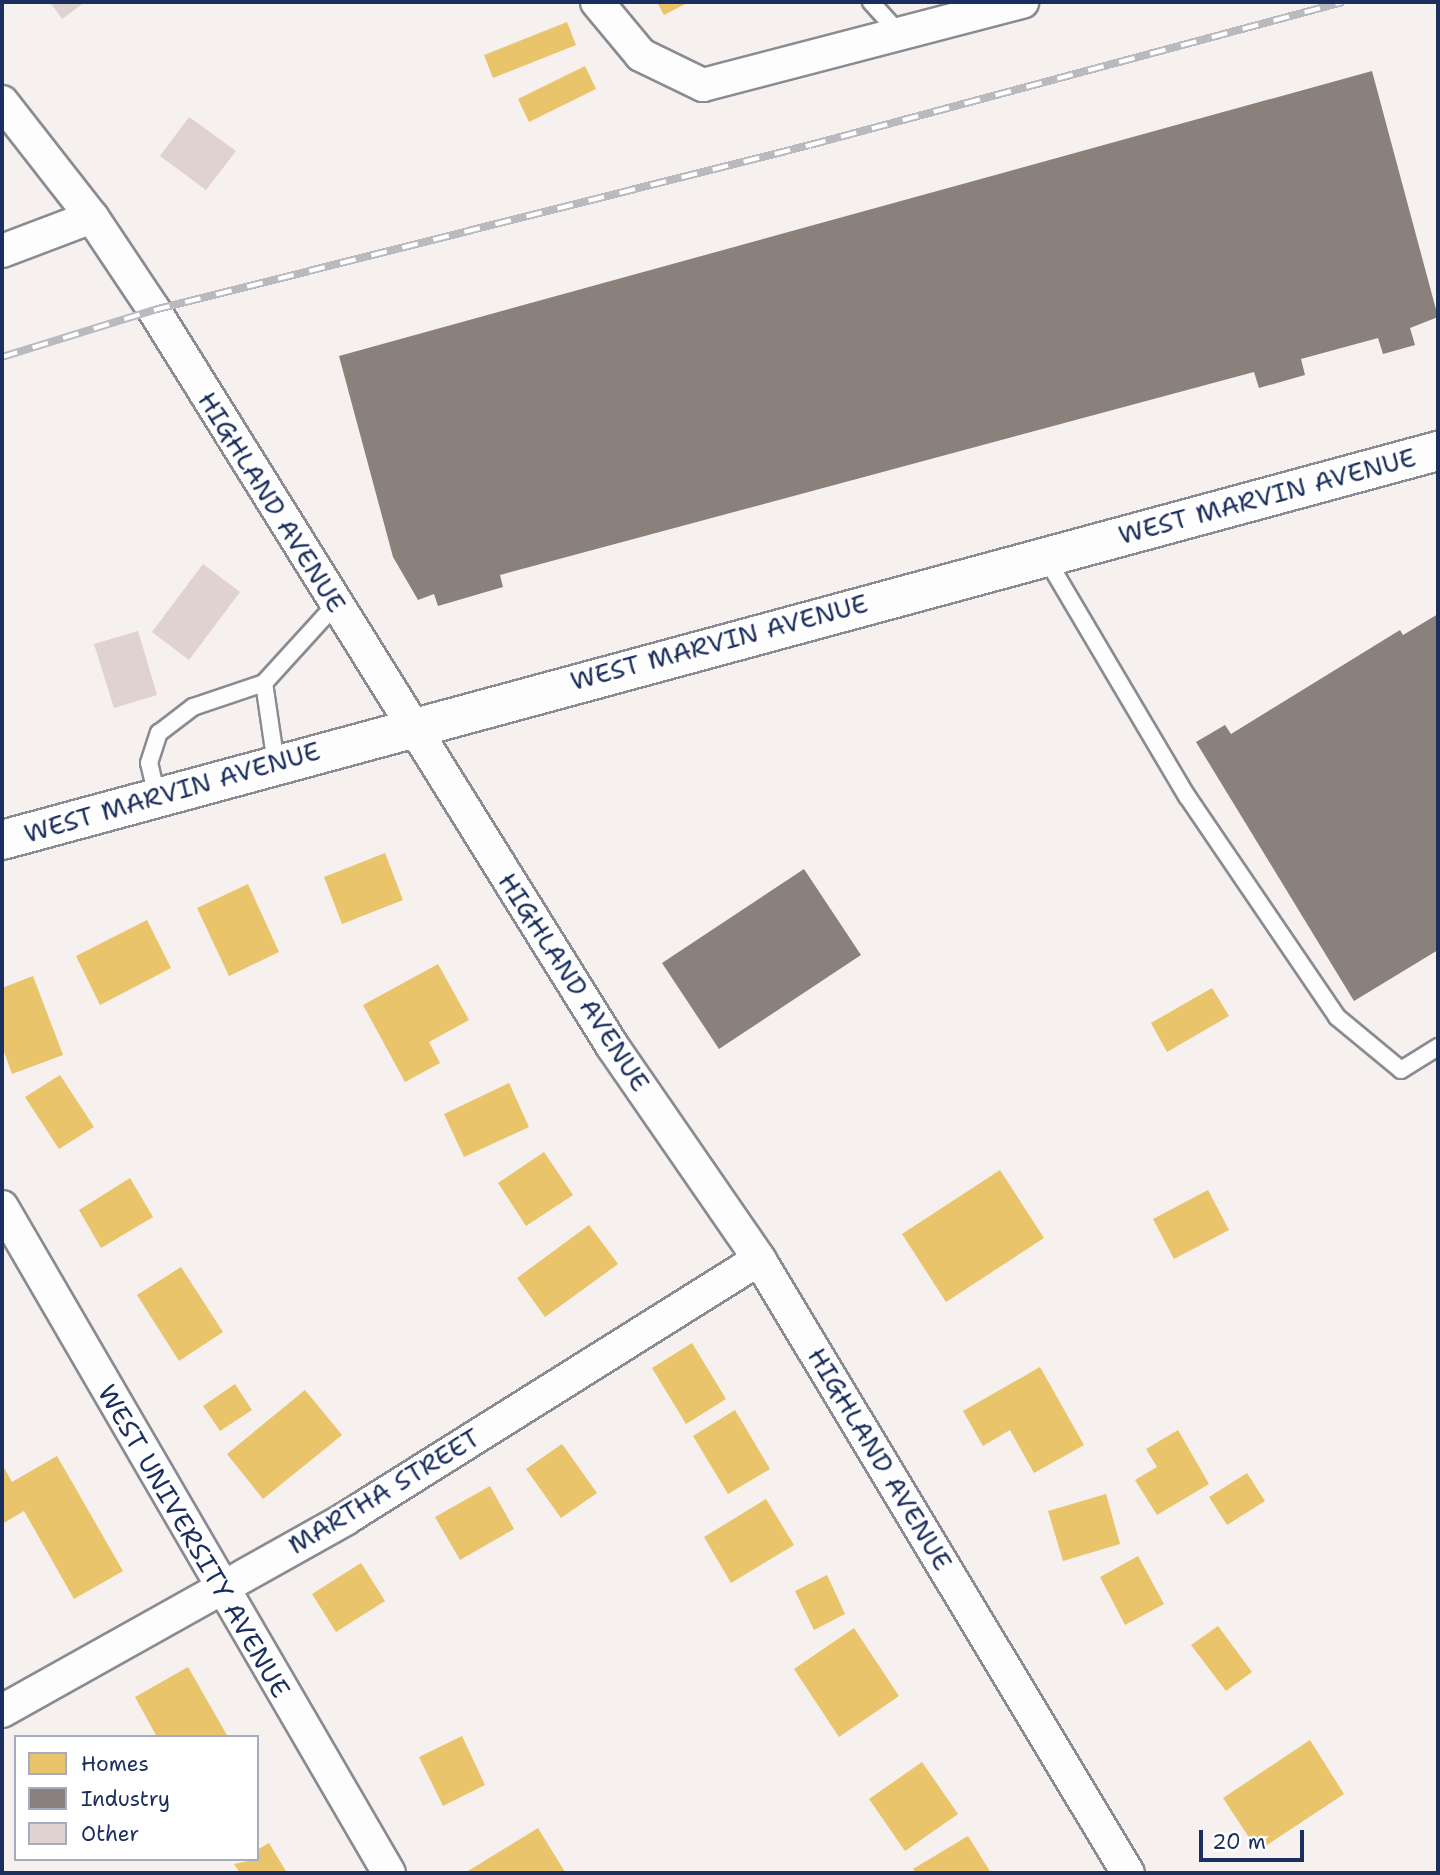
<!DOCTYPE html>
<html>
<head>
<meta charset="utf-8">
<style>
  body { margin:0 }
  #map { position:relative; width:1440px; height:1875px; overflow:hidden; background:#f6f0ef; font-family:"Shantell Sans",sans-serif }
  div>[style] { position:absolute }
  [style*='--x'] { left:calc(var(--x)*1px); top:calc(var(--y)*1px); width:calc(var(--w)*1px); rotate:calc(var(--a)*1deg) }
  .homes>* { inset:0; background:#e9c46a }
  .industry>* { inset:0; background:#8a817c }
  .building>* { inset:0; background:#dfd2cf }
  .roads { filter:drop-shadow(2px 0 #8a8b93) drop-shadow(-2px 0 #8a8b93) drop-shadow(0 2px #8a8b93) drop-shadow(0 -2px #8a8b93) }
  .lane>* { height:16px; margin:-8px; padding:0 8px; transform-origin:8px; border-radius:8px; background:#fefdfd }
  .street>* { height:32px; margin:-16px; padding:0 16px; transform-origin:16px; border-radius:16px; background:#fefdfd }
  .secondary>* { height:38px; margin:-19px; padding:0 19px; transform-origin:19px; border-radius:19px; background:#fefdfd }
  .rail>* { height:8px; margin-top:-4px; transform-origin:0; background:repeating-linear-gradient(90deg,#fff 0 16px,#b8babf 0 32px); box-sizing:border-box; border-block:2px solid #b8babf }
  span { translate:-50% -50%; white-space:nowrap; text-align:center; line-height:1.15; -webkit-text-stroke:7px #fff; paint-order:stroke }
  .street-label { font-size:26px; color:#1b2f5e }
  .frame { position:absolute; inset:0; border:4px solid #1b2f5e; pointer-events:none }
  .legend { position:absolute; left:14px; top:1735px; width:245px; height:126px; box-sizing:border-box; background:#fff; border:2px solid #a4acbf; margin:0; padding:9px 12px; list-style:none; font-size:21px; color:#1b2f5e }
  .legend li { display:flex; align-items:center; gap:14px; height:35px }
  .legend b { width:35px; border:2px solid #a4acbf }
  .scale { position:absolute; left:1199px; top:1830px; width:105px; height:32px; box-sizing:border-box; border:4px solid #1b2f5e; border-top:0; padding-left:9px; font-size:21px; line-height:24px; white-space:nowrap; color:#1b2f5e; -webkit-text-stroke:5px #fff; paint-order:stroke }
</style>
</head>
<body>
<div id="map">
  <div class="homes">
    <div style="clip-path:polygon(657px 2px,689px 2px,664px 15px)"></div>
    <div style="clip-path:polygon(567px 22px,576px 45px,493px 78px,484px 55px)"></div>
    <div style="clip-path:polygon(585px 66px,596px 89px,529px 122px,518px 99px)"></div>
    <div style="clip-path:polygon(385px 853px,403px 900px,342px 924px,324px 877px)"></div>
    <div style="clip-path:polygon(248px 884px,279px 952px,229px 976px,197px 908px)"></div>
    <div style="clip-path:polygon(147px 920px,171px 968px,100px 1005px,76px 956px)"></div>
    <div style="clip-path:polygon(438px 964px,469px 1020px,429px 1042px,440px 1063px,405px 1082px,363px 1005px)"></div>
    <div style="clip-path:polygon(33px 976px,63px 1055px,12px 1074px,2px 1046px,2px 988px)"></div>
    <div style="clip-path:polygon(1212px 988px,1229px 1016px,1167px 1052px,1151px 1023px)"></div>
    <div style="clip-path:polygon(60px 1075px,94px 1127px,59px 1149px,25px 1097px)"></div>
    <div style="clip-path:polygon(509px 1083px,529px 1127px,464px 1157px,444px 1114px)"></div>
    <div style="clip-path:polygon(544px 1152px,573px 1195px,526px 1226px,498px 1183px)"></div>
    <div style="clip-path:polygon(1000px 1170px,1044px 1238px,946px 1302px,902px 1234px)"></div>
    <div style="clip-path:polygon(130px 1178px,153px 1217px,101px 1248px,79px 1210px)"></div>
    <div style="clip-path:polygon(1208px 1190px,1229px 1230px,1174px 1259px,1153px 1219px)"></div>
    <div style="clip-path:polygon(589px 1225px,618px 1264px,545px 1317px,517px 1278px)"></div>
    <div style="clip-path:polygon(181px 1267px,223px 1332px,179px 1361px,137px 1295px)"></div>
    <div style="clip-path:polygon(692px 1343px,726px 1399px,686px 1424px,652px 1368px)"></div>
    <div style="clip-path:polygon(1040px 1367px,1084px 1445px,1034px 1473px,1010px 1430px,983px 1446px,963px 1411px)"></div>
    <div style="clip-path:polygon(235px 1384px,252px 1410px,220px 1431px,203px 1406px)"></div>
    <div style="clip-path:polygon(305px 1390px,342px 1435px,263px 1499px,227px 1454px)"></div>
    <div style="clip-path:polygon(735px 1410px,770px 1469px,728px 1494px,693px 1436px)"></div>
    <div style="clip-path:polygon(1178px 1430px,1209px 1484px,1157px 1515px,1135px 1480px,1157px 1467px,1146px 1449px)"></div>
    <div style="clip-path:polygon(562px 1444px,597px 1493px,561px 1518px,526px 1469px)"></div>
    <div style="clip-path:polygon(57px 1456px,123px 1571px,74px 1599px,24px 1511px,2px 1524px,2px 1464px,12px 1482px)"></div>
    <div style="clip-path:polygon(1247px 1473px,1265px 1501px,1227px 1525px,1209px 1497px)"></div>
    <div style="clip-path:polygon(490px 1486px,514px 1529px,460px 1560px,435px 1517px)"></div>
    <div style="clip-path:polygon(1106px 1494px,1120px 1544px,1063px 1561px,1048px 1511px)"></div>
    <div style="clip-path:polygon(766px 1499px,794px 1545px,731px 1583px,704px 1537px)"></div>
    <div style="clip-path:polygon(1138px 1556px,1164px 1604px,1125px 1625px,1100px 1577px)"></div>
    <div style="clip-path:polygon(361px 1563px,385px 1601px,336px 1632px,312px 1594px)"></div>
    <div style="clip-path:polygon(827px 1575px,845px 1614px,814px 1630px,795px 1591px)"></div>
    <div style="clip-path:polygon(1218px 1626px,1252px 1672px,1226px 1691px,1191px 1645px)"></div>
    <div style="clip-path:polygon(854px 1628px,899px 1696px,839px 1737px,794px 1669px)"></div>
    <div style="clip-path:polygon(188px 1667px,228px 1737px,157px 1737px,135px 1697px)"></div>
    <div style="clip-path:polygon(462px 1736px,485px 1785px,443px 1806px,419px 1757px)"></div>
    <div style="clip-path:polygon(1310px 1740px,1344px 1794px,1258px 1851px,1223px 1798px)"></div>
    <div style="clip-path:polygon(922px 1762px,958px 1814px,905px 1851px,869px 1799px)"></div>
    <div style="clip-path:polygon(538px 1828px,565px 1872px,469px 1873px,468px 1871px)"></div>
    <div style="clip-path:polygon(968px 1836px,991px 1873px,916px 1873px,913px 1869px)"></div>
    <div style="clip-path:polygon(269px 1843px,287px 1873px,240px 1873px,234px 1864px,257px 1859px,257px 1850px)"></div>
  </div>
  <div class="industry">
    <div style="clip-path:polygon(1372px 71px,1438px 317px,1410px 328px,1415px 345px,1383px 354px,1378px 338px,1301px 359px,1305px 375px,1259px 388px,1254px 372px,500px 575px,503px 587px,438px 606px,434px 594px,418px 600px,393px 557px,339px 356px)"></div>
    <div style="clip-path:polygon(1438px 614px,1438px 950px,1354px 1001px,1196px 742px,1225px 725px,1231px 734px,1400px 630px,1403px 635px)"></div>
    <div style="clip-path:polygon(804px 869px,861px 955px,719px 1049px,662px 963px)"></div>
  </div>
  <div class="building">
    <div style="clip-path:polygon(50px 2px,85px 2px,62px 19px)"></div>
    <div style="clip-path:polygon(189px 117px,236px 151px,206px 190px,160px 156px)"></div>
    <div style="clip-path:polygon(203px 564px,240px 592px,189px 660px,152px 632px)"></div>
    <div style="clip-path:polygon(138px 631px,157px 695px,114px 708px,94px 644px)"></div>
  </div>
  <div class="roads">
    <div class="lane">
      <div style="--x:871;--y:2;--w:43;--a:47.8"></div>
      <div style="--x:1046;--y:558;--w:277;--a:59.4"></div>
      <div style="--x:1187;--y:796;--w:267;--a:55.8"></div>
      <div style="--x:1337;--y:1017;--w:83;--a:39.6"></div>
      <div style="--x:1401;--y:1070;--w:44;--a:-31.9"></div>
      <div style="--x:276;--y:764;--w:82;--a:-98.4"></div>
      <div style="--x:264;--y:683;--w:105;--a:-47.7"></div>
      <div style="--x:157;--y:797;--w:35;--a:-103"></div>
      <div style="--x:149;--y:763;--w:32;--a:-72"></div>
      <div style="--x:159;--y:733;--w:43;--a:-37.4"></div>
      <div style="--x:193;--y:707;--w:75;--a:-18.7"></div>
    </div>
    <div class="street">
      <div style="--x:597;--y:2;--w:69;--a:50.3"></div>
      <div style="--x:641;--y:55;--w:69;--a:25.8"></div>
      <div style="--x:703;--y:85;--w:330;--a:-14.6"></div>
      <div style="--x:2;--y:102;--w:146;--a:52"></div>
      <div style="--x:92;--y:217;--w:112;--a:56.3"></div>
      <div style="--x:154;--y:310;--w:868;--a:58.09"></div>
      <div style="--x:613;--y:1047;--w:257;--a:55.4"></div>
      <div style="--x:759;--y:1259;--w:716;--a:59"></div>
      <div style="--x:2;--y:251;--w:96;--a:-20.7"></div>
      <div style="--x:2;--y:1207;--w:770;--a:59.84"></div>
      <div style="--x:2;--y:1711;--w:393;--a:-29.2"></div>
      <div style="--x:345;--y:1519;--w:489;--a:-32.1"></div>
    </div>
    <div class="secondary">
      <div style="--x:2;--y:840;--w:1488;--a:-15.16"></div>
    </div>
  </div>
  <div class="rail">
    <div style="--x:2;--y:357;--w:159;--a:-17.2"></div>
    <div style="--x:154;--y:310;--w:676;--a:-14.12"></div>
    <div style="--x:810;--y:145;--w:552;--a:-15.02"></div>
  </div>
  <div class="street-label">
    <span style="left:1267px;top:496px;rotate:-15deg">WEST MARVIN AVENUE</span>
    <span style="left:272px;top:502px;rotate:58deg">HIGHLAND AVENUE</span>
    <span style="left:719px;top:642px;rotate:-15deg">WEST MARVIN AVENUE</span>
    <span style="left:172px;top:792px;rotate:-16deg">WEST MARVIN AVENUE</span>
    <span style="left:574px;top:982px;rotate:57deg">HIGHLAND AVENUE</span>
    <span style="left:880px;top:1459px;rotate:59deg">HIGHLAND AVENUE</span>
    <span style="left:384px;top:1491px;rotate:-31deg">MARTHA STREET</span>
    <span style="left:194px;top:1541px;rotate:60deg">WEST UNIVERSITY AVENUE</span>
  </div>
  <div class="frame"></div>
  <ul class="legend">
  <li><b style="height:19px;background:#e9c46a"></b>Homes</li>
  <li><b style="height:19px;background:#8a817c"></b>Industry</li>
  <li><b style="height:19px;background:#dfd2cf"></b>Other</li>
  </ul>
  <div class="scale">20 m</div>
</div>
</body>
</html>
